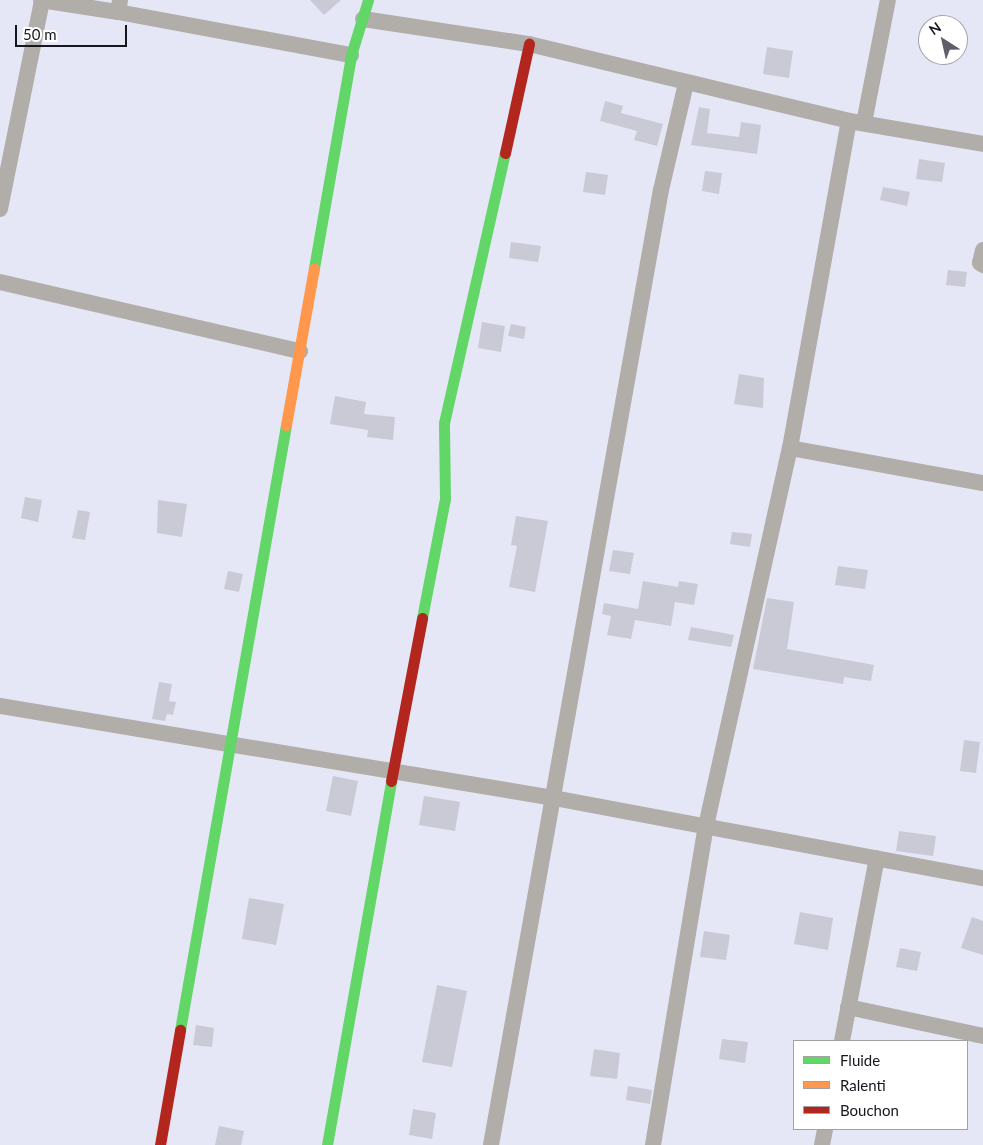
<!DOCTYPE html>
<html>
<head>
<meta charset="utf-8">
<style>
  body { margin:0 }
  #map { position:relative; width:983px; height:1145px; overflow:hidden; background:#e5e7f6; font-family:Lato,sans-serif }
  div>[style] { position:absolute }
  [style*='--x'] { left:calc(var(--x)*1px); top:calc(var(--y)*1px); width:calc(var(--w)*1px); rotate:calc(var(--a)*1deg) }
  .building>* { inset:0; background:#cacad6 }
  .street>* { height:16px; margin:-8px; padding:0 8px; transform-origin:8px; border-radius:8px; background:#b1aeaa }
  .fast>* { height:11px; margin:-5.5px; padding:0 5.5px; transform-origin:5.5px; border-radius:5.5px; background:#63d668 }
  .slow>* { height:11px; margin:-5.5px; padding:0 5.5px; transform-origin:5.5px; border-radius:5.5px; background:#ff974d }
  .jam>* { height:11px; margin:-5.5px; padding:0 5.5px; transform-origin:5.5px; border-radius:5.5px; background:#b3261e }
  span { translate:-50% -50%; white-space:nowrap; text-align:center; line-height:1.15; -webkit-text-stroke:4px #fff; paint-order:stroke }
  .legend { position:absolute; left:793px; top:1040px; width:175px; height:90px; box-sizing:border-box; background:#fff; border:1px solid #a2a2a5; margin:0; padding:6px 9px; list-style:none; font-size:15px; color:#16161f }
  .legend li { display:flex; align-items:center; gap:10px; height:25px }
  .legend b { width:25px; border:1px solid #a2a2a5 }
  .north { position:absolute; left:918px; top:15px; width:50px; height:50px; box-sizing:border-box; background:#fff; border:1px solid #a2a2a5; border-radius:50%; rotate:325deg; font-size:14px; font-weight:700; line-height:20px; text-align:center; color:#16161f }
  .north::after { content:''; display:block; margin:auto; width:18px; height:22px; background:#5e5f6a; clip-path:polygon(50% 0,100% 100%,50% 72%,0 100%) }
  .scale { position:absolute; left:15px; top:25px; width:112px; height:22px; box-sizing:border-box; border:2px solid #16161f; border-top:0; padding-left:6px; font-size:15px; line-height:18px; white-space:nowrap; color:#16161f; -webkit-text-stroke:4px #fff; paint-order:stroke }
</style>
</head>
<body>
<div id="map">
  <div class="building">
    <div style="clip-path:polygon(310px 0,341px 0,324px 15px)"></div>
    <div style="clip-path:polygon(767px 47px,793px 51px,789px 78px,763px 74px)"></div>
    <div style="clip-path:polygon(605px 101px,623px 106px,621px 113px,663px 124px,657px 146px,634px 140px,637px 131px,600px 121px)"></div>
    <div style="clip-path:polygon(699px 107px,710px 109px,707px 133px,739px 137px,741px 122px,761px 125px,757px 154px,691px 145px)"></div>
    <div style="clip-path:polygon(919px 159px,945px 163px,942px 182px,916px 179px)"></div>
    <div style="clip-path:polygon(705px 171px,722px 173px,719px 194px,702px 191px)"></div>
    <div style="clip-path:polygon(586px 172px,608px 175px,605px 195px,583px 192px)"></div>
    <div style="clip-path:polygon(883px 187px,910px 192px,907px 206px,880px 200px)"></div>
    <div style="clip-path:polygon(511px 242px,541px 246px,538px 262px,509px 258px)"></div>
    <div style="clip-path:polygon(948px 270px,967px 272px,965px 287px,946px 285px)"></div>
    <div style="clip-path:polygon(482px 322px,505px 326px,501px 352px,478px 348px)"></div>
    <div style="clip-path:polygon(511px 324px,526px 327px,524px 339px,508px 336px)"></div>
    <div style="clip-path:polygon(739px 374px,764px 378px,763px 408px,734px 404px)"></div>
    <div style="clip-path:polygon(335px 396px,366px 402px,364px 414px,395px 417px,393px 440px,367px 437px,368px 430px,330px 424px)"></div>
    <div style="clip-path:polygon(25px 497px,42px 500px,38px 522px,21px 518px)"></div>
    <div style="clip-path:polygon(158px 500px,187px 504px,182px 537px,157px 533px)"></div>
    <div style="clip-path:polygon(78px 510px,90px 512px,85px 540px,72px 538px)"></div>
    <div style="clip-path:polygon(516px 516px,548px 521px,535px 592px,509px 587px,517px 546px,511px 545px)"></div>
    <div style="clip-path:polygon(732px 532px,752px 534px,750px 547px,730px 544px)"></div>
    <div style="clip-path:polygon(613px 550px,634px 553px,630px 574px,609px 571px)"></div>
    <div style="clip-path:polygon(838px 566px,868px 570px,865px 589px,835px 585px)"></div>
    <div style="clip-path:polygon(228px 571px,243px 574px,239px 592px,224px 589px)"></div>
    <div style="clip-path:polygon(643px 581px,678px 587px,679px 581px,698px 584px,694px 605px,675px 602px,671px 626px,635px 620px,631px 639px,607px 635px,611px 616px,602px 614px,604px 603px,638px 609px)"></div>
    <div style="clip-path:polygon(767px 598px,794px 602px,787px 649px,874px 665px,871px 681px,844px 677px,843px 684px,753px 669px)"></div>
    <div style="clip-path:polygon(691px 627px,734px 635px,731px 647px,688px 640px)"></div>
    <div style="clip-path:polygon(159px 682px,172px 684px,169px 701px,176px 702px,173px 715px,167px 714px,165px 721px,152px 719px)"></div>
    <div style="clip-path:polygon(964px 740px,980px 742px,976px 773px,960px 771px)"></div>
    <div style="clip-path:polygon(333px 776px,358px 781px,351px 816px,326px 811px)"></div>
    <div style="clip-path:polygon(424px 796px,460px 802px,455px 831px,419px 825px)"></div>
    <div style="clip-path:polygon(899px 831px,936px 836px,933px 856px,896px 851px)"></div>
    <div style="clip-path:polygon(249px 898px,284px 904px,276px 945px,242px 939px)"></div>
    <div style="clip-path:polygon(800px 912px,833px 918px,828px 950px,794px 944px)"></div>
    <div style="clip-path:polygon(972px 917px,983px 921px,983px 955px,961px 948px)"></div>
    <div style="clip-path:polygon(704px 931px,730px 935px,726px 960px,700px 957px)"></div>
    <div style="clip-path:polygon(900px 948px,921px 952px,917px 971px,896px 967px)"></div>
    <div style="clip-path:polygon(437px 985px,467px 991px,452px 1067px,422px 1062px)"></div>
    <div style="clip-path:polygon(196px 1025px,214px 1028px,212px 1047px,193px 1045px)"></div>
    <div style="clip-path:polygon(722px 1039px,748px 1042px,745px 1063px,719px 1059px)"></div>
    <div style="clip-path:polygon(594px 1049px,620px 1053px,617px 1079px,590px 1076px)"></div>
    <div style="clip-path:polygon(628px 1086px,652px 1090px,650px 1104px,626px 1100px)"></div>
    <div style="clip-path:polygon(413px 1109px,436px 1113px,432px 1139px,409px 1135px)"></div>
    <div style="clip-path:polygon(219px 1126px,244px 1131px,241px 1145px,215px 1145px)"></div>
  </div>
  <div class="street">
    <div style="--x:41;--y:0;--w:78;--a:8.9"></div>
    <div style="--x:120;--y:0;--w:12;--a:99"></div>
    <div style="--x:118;--y:12;--w:237;--a:10.5"></div>
    <div style="--x:363;--y:19;--w:168;--a:8.6"></div>
    <div style="--x:529;--y:44;--w:329;--a:13.5"></div>
    <div style="--x:849;--y:121;--w:136;--a:9.7"></div>
    <div style="--x:864;--y:123;--w:125;--a:-79"></div>
    <div style="--x:0;--y:209;--w:213;--a:-78.6"></div>
    <div style="--x:983;--y:250;--w:13;--a:103"></div>
    <div style="--x:980;--y:263;--w:4;--a:34"></div>
    <div style="--x:0;--y:282;--w:308;--a:13"></div>
    <div style="--x:790;--y:448;--w:196;--a:10.3"></div>
    <div style="--x:0;--y:706;--w:562;--a:9.43"></div>
    <div style="--x:554;--y:798;--w:436;--a:10.6"></div>
    <div style="--x:848;--y:1007;--w:138;--a:12.1"></div>
    <div style="--x:842;--y:1041;--w:186;--a:-79.2"></div>
    <div style="--x:491;--y:1145;--w:970;--a:-79.91"></div>
    <div style="--x:661;--y:190;--w:110;--a:-76.8"></div>
    <div style="--x:653;--y:1145;--w:323;--a:-80.6"></div>
    <div style="--x:706;--y:826;--w:387;--a:-77.5"></div>
    <div style="--x:790;--y:448;--w:332;--a:-79.8"></div>
    <div style="--x:822;--y:1145;--w:16;--a:-79"></div>
  </div>
  <div class="fast">
    <div style="--x:314;--y:268;--w:216;--a:-80.1"></div>
    <div style="--x:351;--y:55;--w:58;--a:-72.8"></div>
    <div style="--x:422;--y:618;--w:121;--a:-79.1"></div>
    <div style="--x:445;--y:499;--w:76;--a:-90.8"></div>
    <div style="--x:444;--y:423;--w:277;--a:-77.3"></div>
    <div style="--x:180;--y:1030;--w:614;--a:-80.06"></div>
    <div style="--x:327;--y:1145;--w:370;--a:-80"></div>
  </div>
  <div class="slow">
    <div style="--x:286;--y:425;--w:159;--a:-79.9"></div>
  </div>
  <div class="jam">
    <div style="--x:505;--y:153;--w:112;--a:-77.6"></div>
    <div style="--x:391;--y:781;--w:166;--a:-79.2"></div>
    <div style="--x:160;--y:1145;--w:117;--a:-80.1"></div>
  </div>
  <ul class="legend">
  <li><b style="height:6px;background:#63d668"></b>Fluide</li>
  <li><b style="height:6px;background:#ff974d"></b>Ralenti</li>
  <li><b style="height:6px;background:#b3261e"></b>Bouchon</li>
  </ul>
  <div class="north">N</div>
  <div class="scale">50 m</div>
</div>
</body>
</html>
